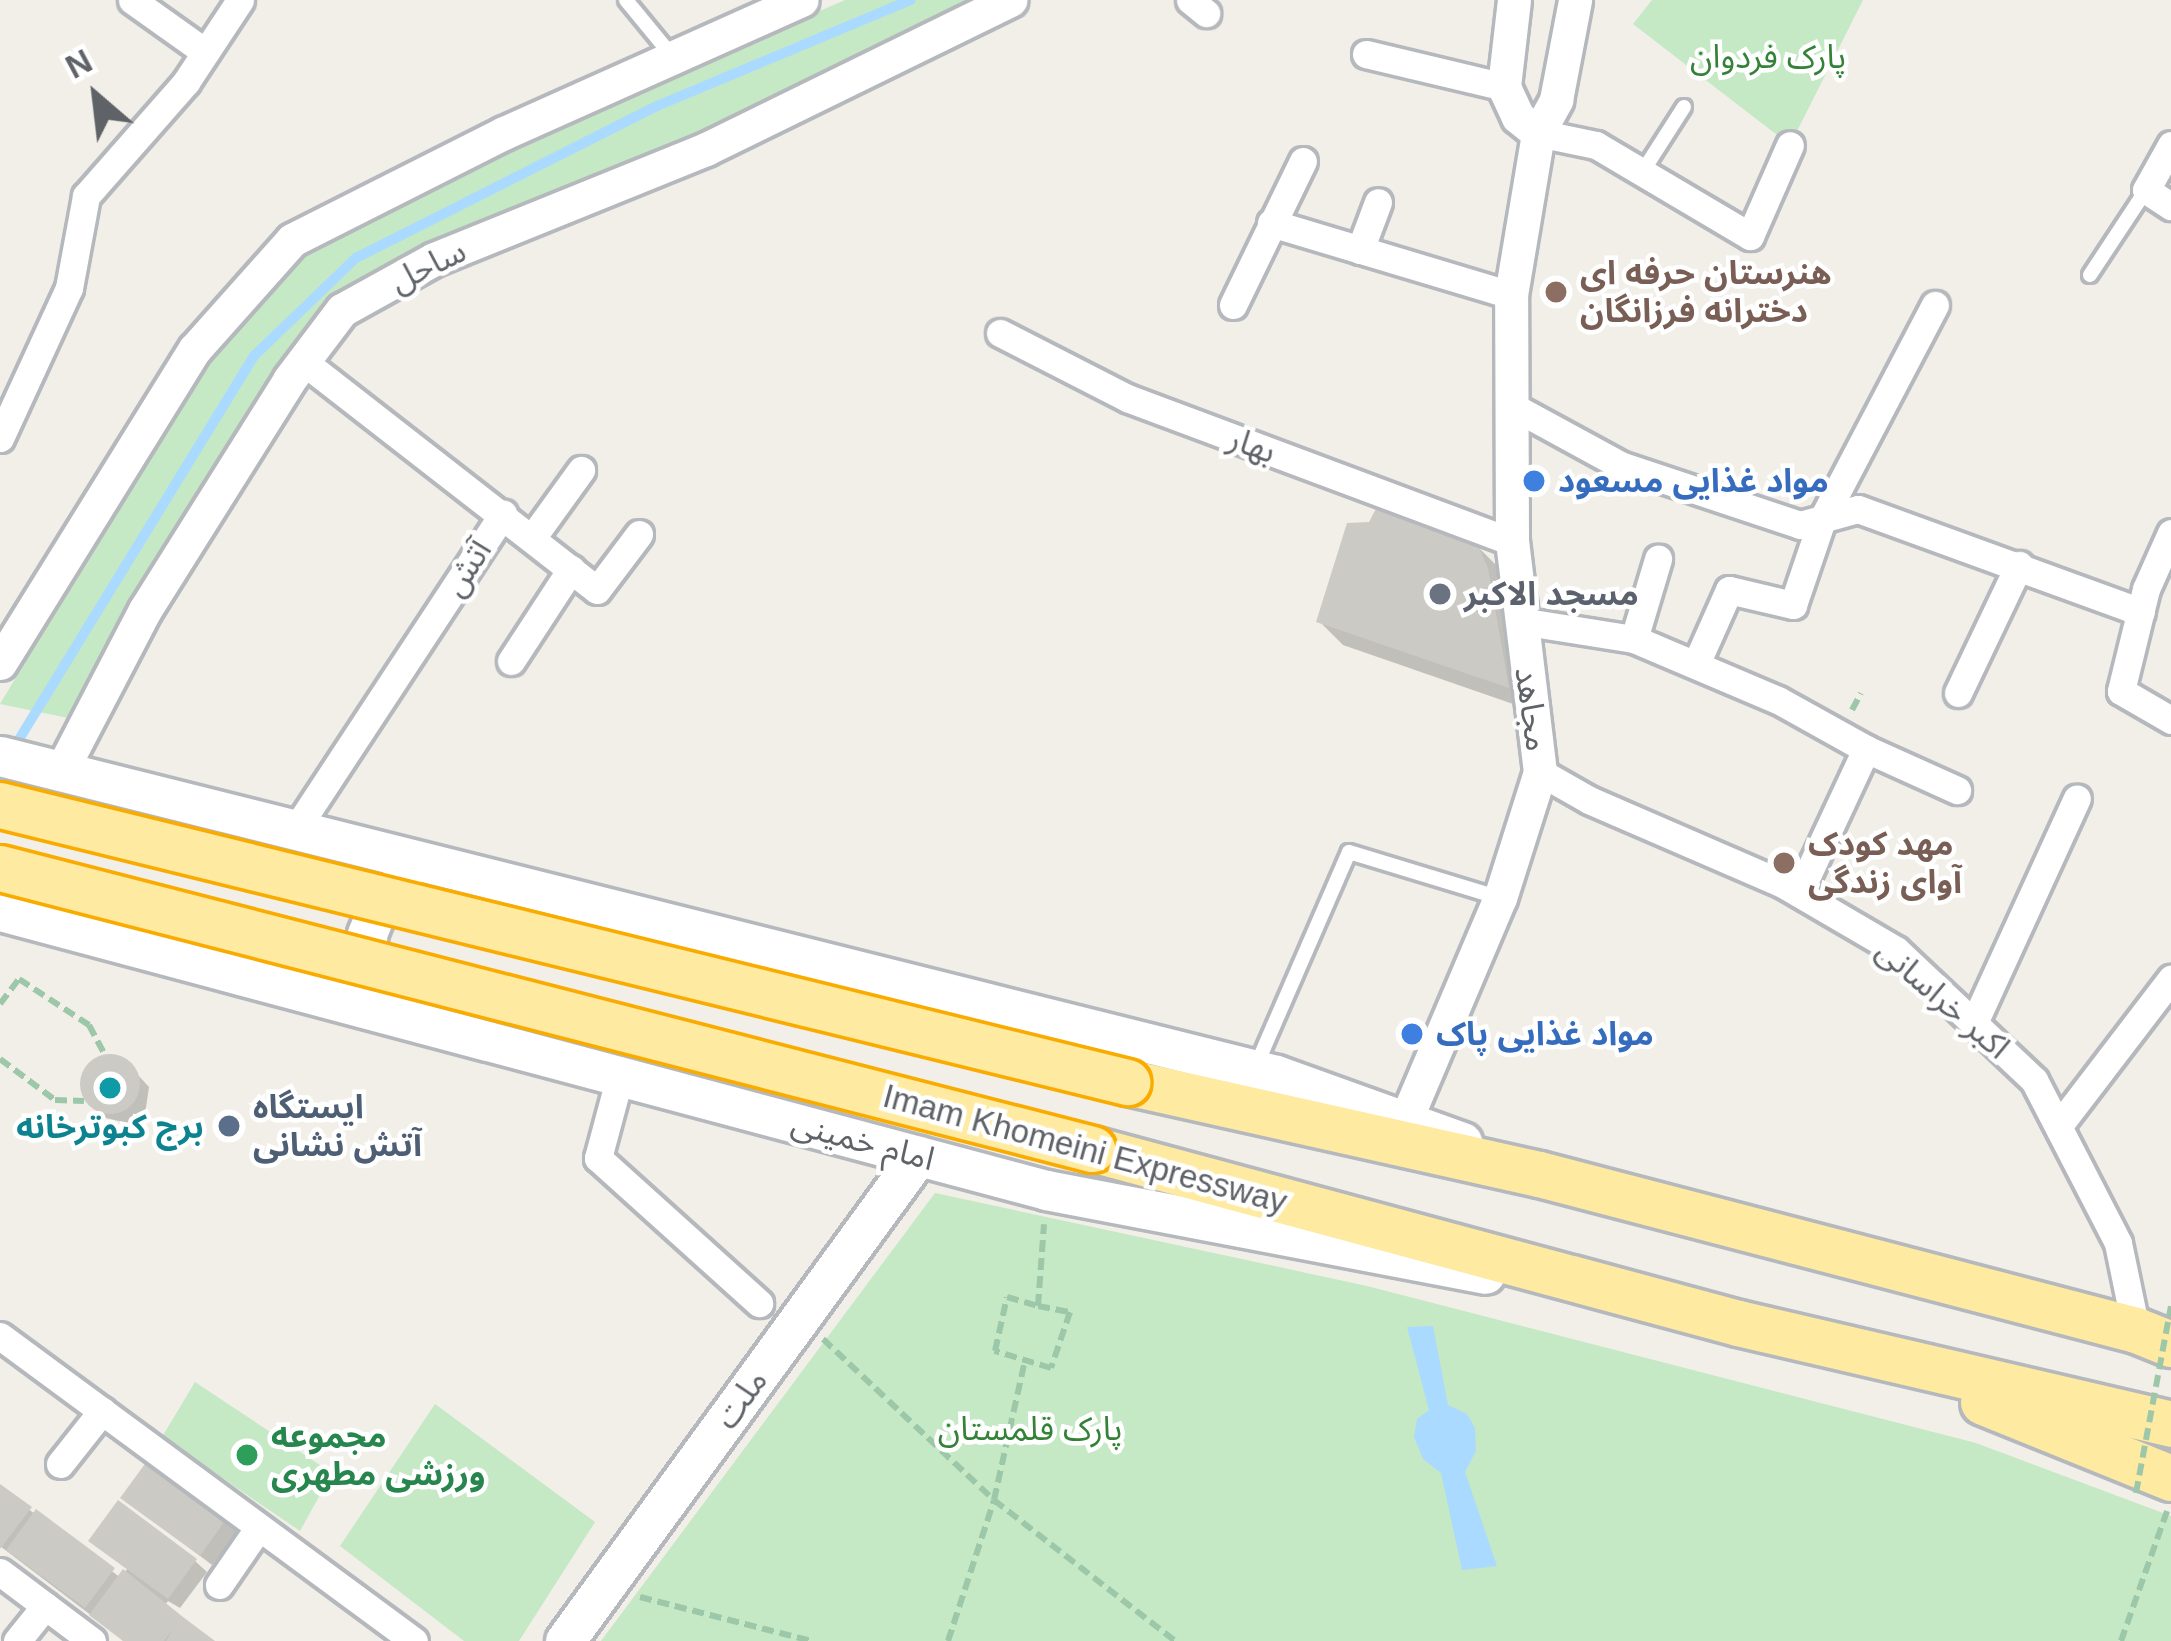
<!DOCTYPE html>
<html>
<head>
<meta charset="utf-8">
<style>
  body { margin:0 }
  #map { position:relative; width:2171px; height:1641px; overflow:hidden; background:#f1efe8; font-family:Arial,"Noto Sans Arabic",sans-serif }
  div>[style] { position:absolute }
  [style*='--x'] { left:calc(var(--x)*1px); top:calc(var(--y)*1px); width:calc(var(--w)*1px); rotate:calc(var(--a)*1deg) }
  .green>* { inset:0; background:#c5e8c5 }
  .water>* { inset:0; background:#aadaff }
  .shadow>* { inset:0; background:#0003 }
  .stream>* { height:10px; margin:-5px; padding:0 5px; transform-origin:5px; border-radius:5px; background:#aadaff }
  .building>* { inset:0; background:#cccac5 }
  .round { border-radius:50% }
  .path>* { height:6px; margin-top:-3px; transform-origin:0; background:repeating-linear-gradient(90deg,#9cc7a9 0 12px,transparent 0 18px) }
  .roads { filter:drop-shadow(3px 0 #b5b8bc) drop-shadow(-3px 0 #b5b8bc) drop-shadow(0 3px #b5b8bc) drop-shadow(0 -3px #b5b8bc) }
  .service>* { height:14px; margin:-7px; padding:0 7px; transform-origin:7px; border-radius:7px; background:#fff }
  .minor>* { height:27px; margin:-13.5px; padding:0 13.5px; transform-origin:13.5px; border-radius:13.5px; background:#fff }
  .tertiary>* { height:33px; margin:-16.5px; padding:0 16.5px; transform-origin:16.5px; border-radius:16.5px; background:#fff }
  .secondary>* { height:39px; margin:-19.5px; padding:0 19.5px; transform-origin:19.5px; border-radius:19.5px; background:#fff }
  .trunk>* { height:45px; margin:-22.5px; padding:0 22.5px; transform-origin:22.5px; border-radius:22.5px; background:#feeaa1 }
  .path-bridge>* { height:6px; margin-top:-3px; transform-origin:0; background:repeating-linear-gradient(90deg,#9cc7a9 0 12px,transparent 0 18px) }
  .bridges { filter:drop-shadow(3px 0 #f9ab00) drop-shadow(-3px 0 #f9ab00) drop-shadow(0 3px #f9ab00) drop-shadow(0 -3px #f9ab00) }
  .trunk-bridge>* { height:45px; margin:-22.5px; padding:0 22.5px; transform-origin:22.5px; border-radius:22.5px; background:#feeaa1 }
  .dots>* { width:33px; height:33px; translate:-50% -50%; box-sizing:border-box; border:6px solid #fff; border-radius:50% }
  span { translate:-50% -50%; white-space:nowrap; text-align:center; line-height:1.15; -webkit-text-stroke:9px #fff; paint-order:stroke }
  .park-label { font-size:33px; color:#348238 }
  .street-label { font-size:33px; color:#5f6368 }
  .education-label { font-size:33px; color:#785e54; font-weight:700 }
  .left { translate:0 -50%; text-align:left }
  .shop-label { font-size:33px; color:#366cbe; font-weight:700 }
  .worship-label { font-size:33px; color:#5b616d; font-weight:700 }
  .service-label { font-size:33px; color:#4e5e75; font-weight:700 }
  .culture-label { font-size:33px; color:#0d838f; font-weight:700 }
  .leisure-label { font-size:33px; color:#27864d; font-weight:700 }
  .north { position:absolute; left:36px; top:36px; width:120px; height:120px; -webkit-text-stroke:9px #fff; paint-order:stroke; rotate:332deg; font-size:33px; font-weight:700; line-height:48px; text-align:center; color:#5f6368 }
  .north::after { content:''; display:block; margin:auto; width:42px; height:54px; background:#5f6368; clip-path:polygon(50% 0,100% 100%,50% 72%,0 100%) }
</style>
</head>
<body>
<div id="map">
  <div class="green">
    <div style="clip-path:polygon(845px 0,976px 0,642px 159px,467px 226px,354px 289px,323px 313px,265px 385px,68px 718px,0 704px,205px 362px,302px 252px,550px 128px)"></div>
    <div style="clip-path:polygon(1652px 0,1863px 0,1790px 145px,1633px 24px)"></div>
    <div style="clip-path:polygon(935px 1193px,1367px 1286px,1976px 1443px,2171px 1516px,2171px 1641px,601px 1641px)"></div>
    <div style="clip-path:polygon(195px 1382px,332px 1473px,300px 1531px,162px 1437px)"></div>
    <div style="clip-path:polygon(435px 1404px,595px 1522px,519px 1641px,464px 1641px,340px 1546px)"></div>
  </div>
  <div class="water">
    <div style="clip-path:polygon(1433px 1326px,1448px 1405px,1467px 1414px,1475px 1428px,1476px 1451px,1465px 1472px,1497px 1566px,1462px 1570px,1441px 1473px,1423px 1459px,1414px 1437px,1417px 1419px,1429px 1410px,1407px 1327px)"></div>
  </div>
  <div class="shadow">
    <div style="clip-path:polygon(1474px 543px,1499px 568px,1530px 710px,1343px 645px,1319px 621px)"></div>
    <div style="clip-path:polygon(105px 1058px,124px 1060px,149px 1087px,145px 1114px,131px 1124px,106px 1118px,83px 1083px,89px 1067px)"></div>
    <div style="clip-path:polygon(0 1488px,121px 1578px,127px 1569px,195px 1561px,207px 1572px,180px 1608px,168px 1601px,165px 1605px,213px 1641px,125px 1641px,0 1546px)"></div>
    <div style="clip-path:polygon(124px 1498px,228px 1518px,239px 1529px,212px 1565px)"></div>
  </div>
  <div class="stream">
    <div style="--x:18;--y:741;--w:452;--a:-58.5"></div>
    <div style="--x:254;--y:356;--w:141;--a:-43.9"></div>
    <div style="--x:356;--y:258;--w:337;--a:-26.8"></div>
    <div style="--x:657;--y:106;--w:275;--a:-22.7"></div>
  </div>
  <div class="building">
    <div style="clip-path:polygon(1382px 497px,1476px 541px,1488px 568px,1509px 688px,1316px 622px,1347px 523px,1369px 522px)"></div>
    <div class="round" style="left:80px;top:1054px;width:60px;height:60px"></div>
    <div style="clip-path:polygon(150px 1457px,229px 1515px,200px 1556px,120px 1498px)"></div>
    <div style="clip-path:polygon(0 1484px,32px 1507px,0 1549px)"></div>
    <div style="clip-path:polygon(118px 1500px,197px 1559px,168px 1599px,88px 1541px)"></div>
    <div style="clip-path:polygon(36px 1509px,115px 1568px,85px 1608px,6px 1550px)"></div>
    <div style="clip-path:polygon(123px 1569px,183px 1617px,215px 1641px,166px 1641px,173px 1629px,164px 1641px,123px 1641px,89px 1615px)"></div>
  </div>
  <div class="path">
    <div style="--x:1852;--y:710;--w:19;--a:-62"></div>
    <div style="--x:0;--y:1004;--w:31;--a:-53"></div>
    <div style="--x:19;--y:979;--w:84;--a:33.3"></div>
    <div style="--x:89;--y:1025;--w:34;--a:62"></div>
    <div style="--x:0;--y:1059;--w:69;--a:36.7"></div>
    <div style="--x:55;--y:1100;--w:29;--a:2"></div>
    <div style="--x:1038;--y:1306;--w:33;--a:11"></div>
    <div style="--x:1070;--y:1312;--w:59;--a:108.7"></div>
    <div style="--x:1051;--y:1368;--w:59;--a:-163.1"></div>
    <div style="--x:995;--y:1351;--w:55;--a:-77.5"></div>
    <div style="--x:1007;--y:1297;--w:32;--a:16"></div>
    <div style="--x:1038;--y:1306;--w:82;--a:-85.8"></div>
    <div style="--x:823;--y:1339;--w:235;--a:43.3"></div>
    <div style="--x:994;--y:1500;--w:229;--a:37.9"></div>
    <div style="--x:640;--y:1597;--w:177;--a:14.4"></div>
    <div style="--x:948;--y:1641;--w:148;--a:-71.9"></div>
    <div style="--x:994;--y:1500;--w:143;--a:-77.5"></div>
    <div style="--x:2121;--y:1641;--w:138;--a:-70.5"></div>
  </div>
  <div class="roads">
    <div class="service">
      <div style="--x:626;--y:0;--w:72;--a:50.6"></div>
      <div style="--x:1643;--y:171;--w:76;--a:-57.4"></div>
      <div style="--x:2090;--y:275;--w:102;--a:-56.6"></div>
      <div style="--x:1256;--y:1066;--w:233;--a:-66.5"></div>
      <div style="--x:1349;--y:852;--w:158;--a:16.9"></div>
    </div>
    <div class="minor">
      <div style="--x:132;--y:0;--w:90;--a:35.5"></div>
      <div style="--x:1190;--y:0;--w:21;--a:39"></div>
      <div style="--x:1366;--y:54;--w:142;--a:13.4"></div>
      <div style="--x:1538;--y:133;--w:59;--a:11.7"></div>
      <div style="--x:1596;--y:145;--w:179;--a:30.6"></div>
      <div style="--x:1750;--y:236;--w:99;--a:-66.3"></div>
      <div style="--x:2171;--y:145;--w:51;--a:119.1"></div>
      <div style="--x:2146;--y:190;--w:30;--a:33"></div>
      <div style="--x:1271;--y:223;--w:251;--a:16.7"></div>
      <div style="--x:1360;--y:250;--w:51;--a:-69.4"></div>
      <div style="--x:1233;--y:305;--w:160;--a:-64.1"></div>
      <div style="--x:1000;--y:333;--w:143;--a:27.1"></div>
      <div style="--x:1127;--y:398;--w:411;--a:20.5"></div>
      <div style="--x:304;--y:362;--w:371;--a:37.9"></div>
      <div style="--x:597;--y:590;--w:70;--a:-53.1"></div>
      <div style="--x:1512;--y:406;--w:123;--a:28.6"></div>
      <div style="--x:1620;--y:465;--w:190;--a:18.4"></div>
      <div style="--x:1800;--y:525;--w:60;--a:-15.4"></div>
      <div style="--x:1858;--y:509;--w:301;--a:20"></div>
      <div style="--x:0;--y:438;--w:165;--a:-65.3"></div>
      <div style="--x:69;--y:288;--w:94;--a:-79.5"></div>
      <div style="--x:86;--y:196;--w:152;--a:-48.7"></div>
      <div style="--x:186;--y:82;--w:98;--a:-56.6"></div>
      <div style="--x:2171;--y:533;--w:61;--a:114.1"></div>
      <div style="--x:2146;--y:589;--w:105;--a:103.8"></div>
      <div style="--x:2121;--y:691;--w:58;--a:30.1"></div>
      <div style="--x:532;--y:538;--w:84;--a:-54.2"></div>
      <div style="--x:1520;--y:621;--w:115;--a:9"></div>
      <div style="--x:1634;--y:639;--w:156;--a:23"></div>
      <div style="--x:1778;--y:700;--w:101;--a:29.1"></div>
      <div style="--x:1866;--y:749;--w:100;--a:24.3"></div>
      <div style="--x:1634;--y:639;--w:84;--a:-73.3"></div>
      <div style="--x:511;--y:661;--w:110;--a:-56.9"></div>
      <div style="--x:1696;--y:664;--w:81;--a:-66"></div>
      <div style="--x:1729;--y:590;--w:66;--a:13.2"></div>
      <div style="--x:1793;--y:605;--w:90;--a:-71.2"></div>
      <div style="--x:1822;--y:520;--w:243;--a:-62.3"></div>
      <div style="--x:1958;--y:693;--w:142;--a:-64.5"></div>
      <div style="--x:1540;--y:772;--w:56;--a:29.7"></div>
      <div style="--x:1589;--y:800;--w:211;--a:23.4"></div>
      <div style="--x:1783;--y:884;--w:131;--a:30.3"></div>
      <div style="--x:1896;--y:950;--w:190;--a:43.3"></div>
      <div style="--x:2034;--y:1080;--w:183;--a:62.7"></div>
      <div style="--x:2118;--y:1243;--w:89;--a:78.3"></div>
      <div style="--x:294;--y:832;--w:381;--a:-56.7"></div>
      <div style="--x:1799;--y:893;--w:159;--a:-65"></div>
      <div style="--x:1974;--y:1023;--w:247;--a:-65.4"></div>
      <div style="--x:620;--y:1076;--w:85;--a:105"></div>
      <div style="--x:598;--y:1158;--w:217;--a:42"></div>
      <div style="--x:2060;--y:1124;--w:183;--a:-52.6"></div>
      <div style="--x:0;--y:1336;--w:514;--a:36.38"></div>
      <div style="--x:60;--y:1464;--w:68;--a:-51.6"></div>
      <div style="--x:0;--y:1572;--w:115;--a:36.9"></div>
      <div style="--x:219;--y:1585;--w:70;--a:-55.4"></div>
      <div style="--x:17;--y:1641;--w:45;--a:-51.3"></div>
    </div>
    <div class="tertiary">
      <div style="--x:1514;--y:0;--w:88;--a:96.6"></div>
      <div style="--x:1504;--y:87;--w:33;--a:65"></div>
      <div style="--x:1518;--y:117;--w:26;--a:39"></div>
      <div style="--x:0;--y:663;--w:370;--a:-58.2"></div>
      <div style="--x:195;--y:349;--w:146;--a:-48.3"></div>
      <div style="--x:292;--y:240;--w:237;--a:-26.8"></div>
      <div style="--x:504;--y:133;--w:326;--a:-24.1"></div>
      <div style="--x:60;--y:773;--w:184;--a:-62.5"></div>
      <div style="--x:145;--y:610;--w:271;--a:-57.9"></div>
      <div style="--x:289;--y:380;--w:88;--a:-52.9"></div>
      <div style="--x:342;--y:310;--w:105;--a:-29"></div>
      <div style="--x:434;--y:259;--w:293;--a:-22"></div>
      <div style="--x:706;--y:149;--w:339;--a:-26.1"></div>
      <div style="--x:1406;--y:1119;--w:240;--a:-67"></div>
      <div style="--x:1500;--y:898;--w:132;--a:-72.4"></div>
      <div style="--x:1540;--y:772;--w:232;--a:-96.9"></div>
      <div style="--x:1512;--y:542;--w:247;--a:-90.2"></div>
      <div style="--x:1511;--y:295;--w:164;--a:-80.5"></div>
      <div style="--x:1538;--y:133;--w:38;--a:-61"></div>
      <div style="--x:1556;--y:100;--w:102;--a:-79.2"></div>
    </div>
    <div class="secondary">
      <div style="--x:0;--y:756;--w:1315;--a:14.04"></div>
      <div style="--x:1276;--y:1075;--w:198;--a:19.8"></div>
      <div style="--x:0;--y:911;--w:1083;--a:14.93"></div>
      <div style="--x:1046;--y:1190;--w:447;--a:10.8"></div>
      <div style="--x:368;--y:989;--w:55;--a:-91"></div>
      <div style="--x:367;--y:934;--w:32;--a:-68"></div>
      <div style="--x:379;--y:904;--w:33;--a:-46"></div>
      <div style="--x:565;--y:1641;--w:600;--a:-53.95"></div>
    </div>
    <div class="trunk">
      <div style="--x:1127;--y:1082;--w:422;--a:12.6"></div>
      <div style="--x:1539;--y:1174;--w:617;--a:14.64"></div>
      <div style="--x:2136;--y:1330;--w:38;--a:22"></div>
      <div style="--x:1092;--y:1149;--w:669;--a:15.07"></div>
      <div style="--x:1738;--y:1323;--w:445;--a:13.1"></div>
      <div style="--x:1983;--y:1402;--w:203;--a:22"></div>
    </div>
  </div>
  <div class="path-bridge">
    <div style="--x:2136;--y:1493;--w:190;--a:-79.4"></div>
  </div>
  <div class="bridges">
    <div class="trunk-bridge">
      <div style="--x:0;--y:805;--w:1161;--a:13.81"></div>
      <div style="--x:0;--y:868;--w:1128;--a:14.43"></div>
    </div>
  </div>
  <div class="dots">
    <div style="left:1556px;top:292px;background:#8d6e63"></div>
    <div style="left:1534px;top:481px;background:#3f7fe0"></div>
    <div style="left:1440px;top:594px;background:#6b7280"></div>
    <div style="left:1784px;top:863px;background:#8d6e63"></div>
    <div style="left:1412px;top:1034px;background:#3f7fe0"></div>
    <div style="left:110px;top:1088px;background:#0f9aa8"></div>
    <div style="left:229px;top:1126px;background:#5c6f8a"></div>
    <div style="left:247px;top:1455px;background:#2e9e5b"></div>
  </div>
  <div class="park-label">
    <span style="left:1768px;top:57px">پارک فردوان</span>
    <span style="left:1030px;top:1429px">پارک قلمستان</span>
  </div>
  <div class="street-label">
    <span style="left:428px;top:266px;rotate:-26deg">ساحل</span>
    <span style="left:1252px;top:445px;rotate:20deg">بهار</span>
    <span style="left:467px;top:568px;rotate:-57deg">آتش</span>
    <span style="left:1532px;top:709px;rotate:82deg">مجاهد</span>
    <span style="left:1943px;top:999px;rotate:41deg">اکبر خراسانی</span>
    <span style="left:863px;top:1141px;rotate:15deg">امام خمینی</span>
    <span style="left:1085px;top:1149px;rotate:15deg">Imam Khomeini Expressway</span>
    <span style="left:741px;top:1399px;rotate:-54deg">ملت</span>
  </div>
  <div class="education-label">
    <span class="left" style="left:1580px;top:292px">هنرستان حرفه ای<br>دخترانه فرزانگان</span>
    <span class="left" style="left:1808px;top:863px">مهد کودک<br>آوای زندگی</span>
  </div>
  <div class="shop-label">
    <span class="left" style="left:1558px;top:481px">مواد غذایی مسعود</span>
    <span class="left" style="left:1436px;top:1034px">مواد غذایی پاک</span>
  </div>
  <div class="worship-label">
    <span class="left" style="left:1464px;top:594px">مسجد الاکبر</span>
  </div>
  <div class="service-label">
    <span class="left" style="left:253px;top:1126px">ایستگاه<br>آتش نشانی</span>
  </div>
  <div class="culture-label">
    <span style="left:110px;top:1127px">برج کبوترخانه</span>
  </div>
  <div class="leisure-label">
    <span class="left" style="left:271px;top:1455px">مجموعه<br>ورزشی مطهری</span>
  </div>
  <div class="north">N</div>
</div>
</body>
</html>
